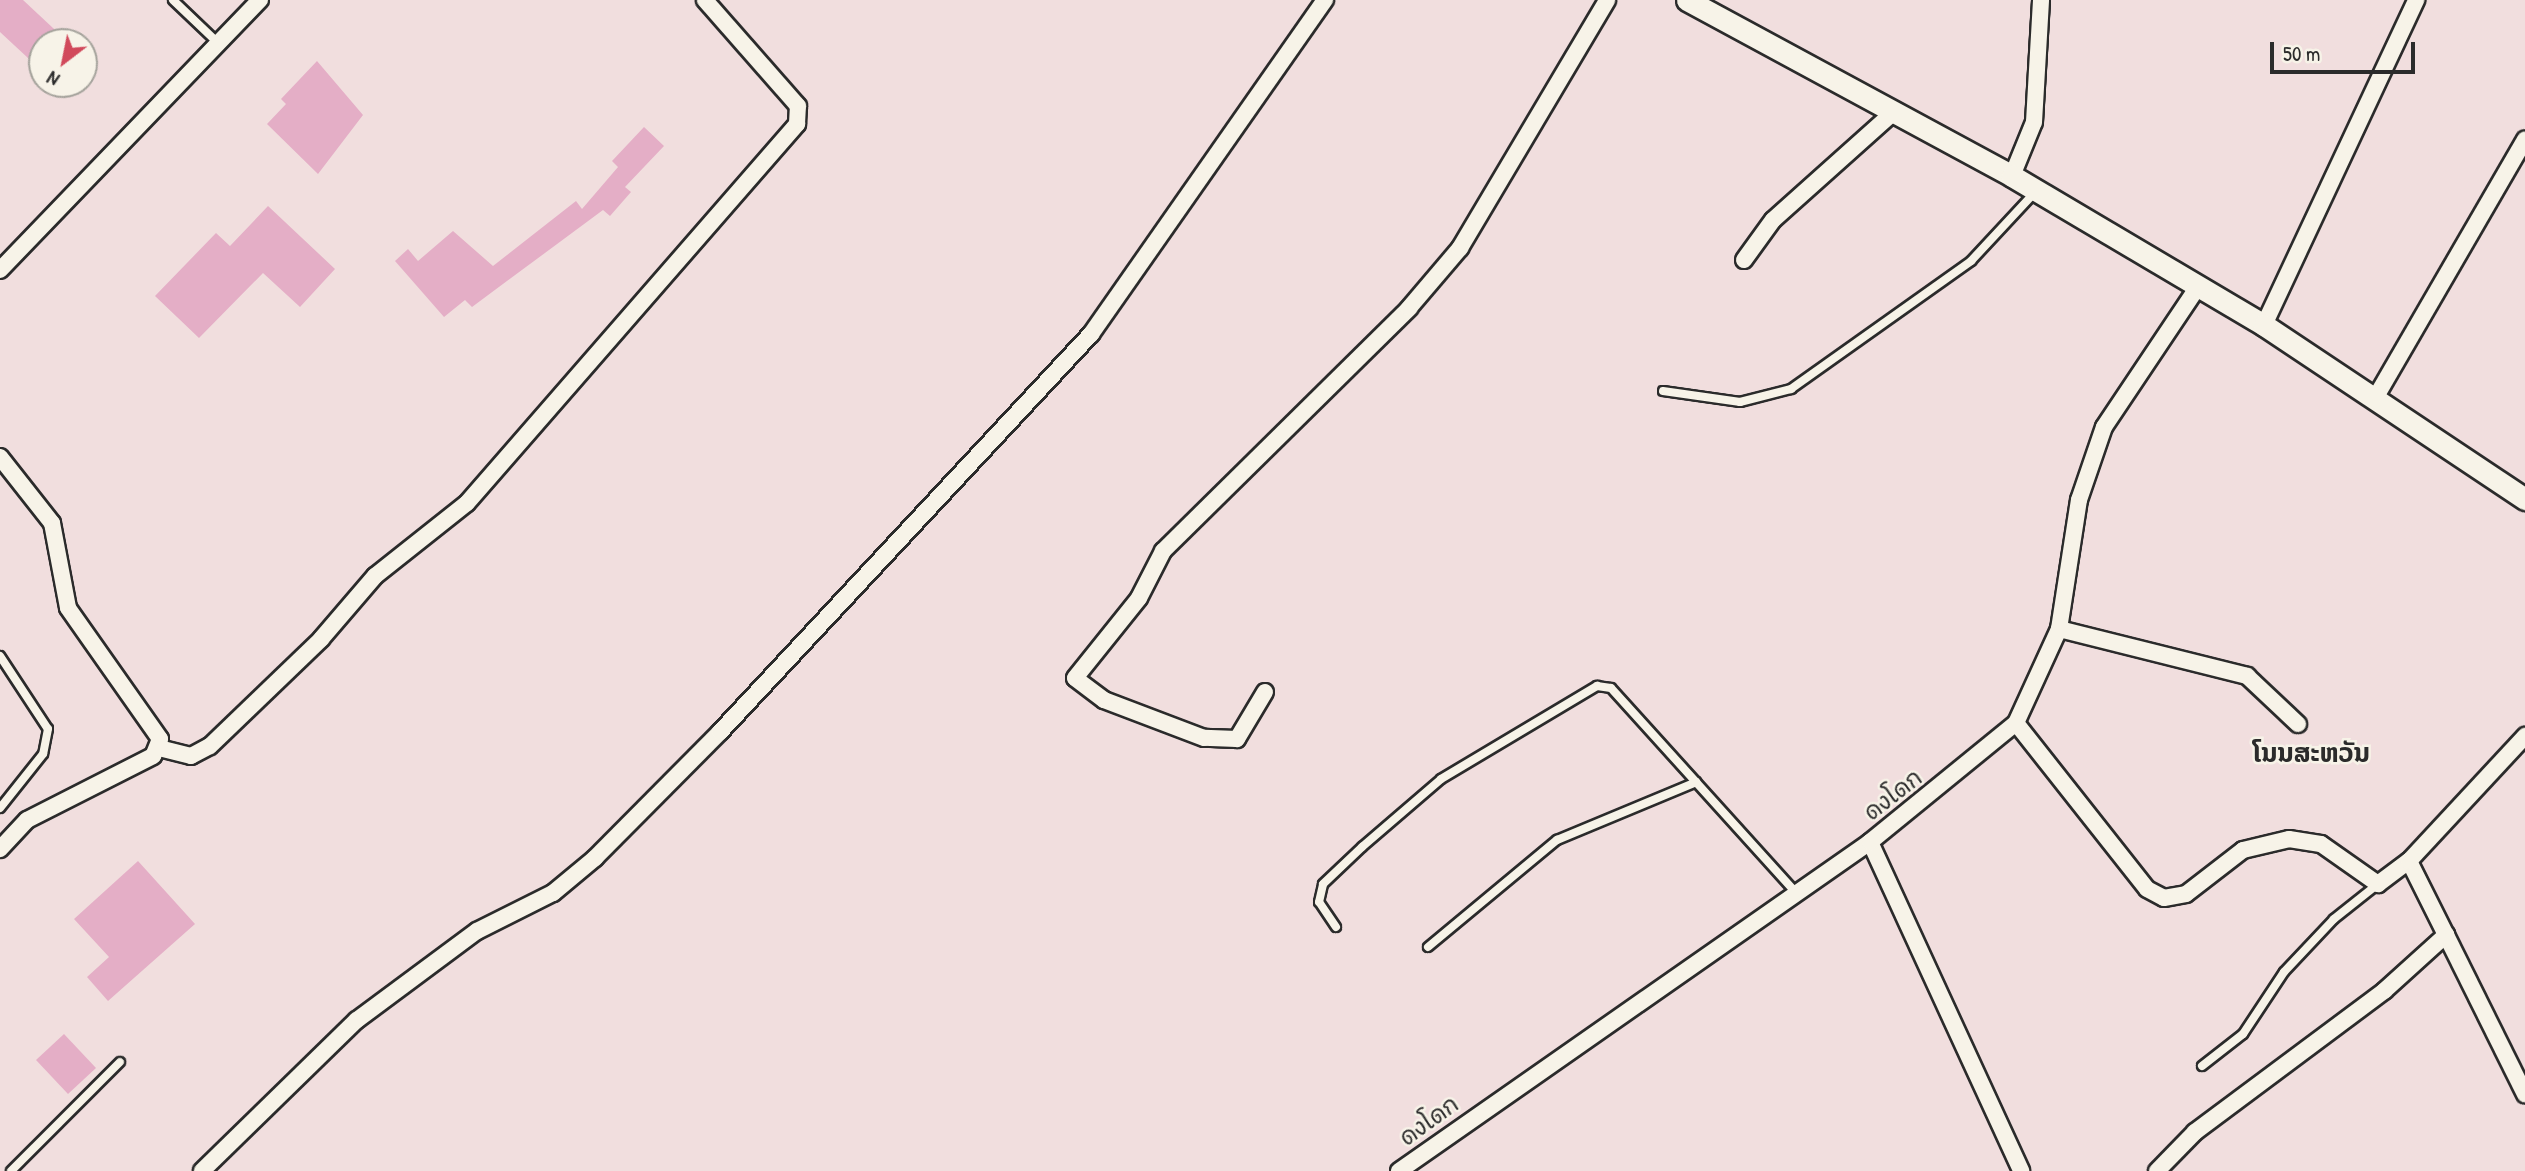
<!DOCTYPE html>
<html>
<head>
<meta charset="utf-8">
<style>
  body { margin:0 }
  #map { position:relative; width:2525px; height:1171px; overflow:hidden; background:#f1dede; font-family:"Patrick Hand","Noto Sans Lao","Playpen Sans Thai",sans-serif }
  div>[style] { position:absolute }
  [style*='--x'] { left:calc(var(--x)*1px); top:calc(var(--y)*1px); width:calc(var(--w)*1px); rotate:calc(var(--a)*1deg) }
  .building>* { inset:0; background:#e4aec6 }
  .roads { filter:drop-shadow(2px 0 #2b2b2b) drop-shadow(-2px 0 #2b2b2b) drop-shadow(0 2px #2b2b2b) drop-shadow(0 -2px #2b2b2b) }
  .service>* { height:8px; margin:-4px; padding:0 4px; transform-origin:4px; border-radius:4px; background:#f7f3e8 }
  .minor>* { height:16px; margin:-8px; padding:0 8px; transform-origin:8px; border-radius:8px; background:#f7f3e8 }
  .tertiary>* { height:21px; margin:-10.5px; padding:0 10.5px; transform-origin:10.5px; border-radius:10.5px; background:#f7f3e8 }
  span { translate:-50% -50%; white-space:nowrap; text-align:center; line-height:1.15; -webkit-text-stroke:5px #f7f3e8; paint-order:stroke }
  .street-label { font-size:23px; color:#2b2b2b }
  .quarter-label { font-size:26px; color:#2b2b2b; font-weight:700 }
  .north { position:absolute; left:28px; top:28px; width:70px; height:70px; box-sizing:border-box; background:#f7f3e8; border:2px solid #a5a39c; border-radius:50%; rotate:212deg; font-size:19px; font-weight:700; line-height:28px; text-align:center; color:#2b2b2b }
  .north::after { content:''; display:block; margin:auto; width:24px; height:32px; background:#d1495b; clip-path:polygon(50% 0,100% 100%,50% 72%,0 100%) }
  .scale { position:absolute; left:2270px; top:42px; width:145px; height:32px; box-sizing:border-box; border:4px solid #2b2b2b; border-top:0; padding-left:9px; font-size:21px; line-height:24px; white-space:nowrap; color:#2b2b2b; -webkit-text-stroke:5px #f7f3e8; paint-order:stroke }
</style>
</head>
<body>
<div id="map">
  <div class="building">
    <div style="clip-path:polygon(0 0,23px 0,68px 42px,42px 42px,42px 71px,0 32px)"></div>
    <div style="clip-path:polygon(317px 61px,363px 115px,318px 174px,267px 124px,286px 104px,281px 99px)"></div>
    <div style="clip-path:polygon(644px 127px,664px 146px,625px 187px,631px 192px,610px 216px,603px 210px,472px 307px,465px 300px,444px 317px,395px 261px,408px 249px,418px 261px,453px 231px,493px 266px,576px 201px,582px 209px,618px 167px,612px 161px)"></div>
    <div style="clip-path:polygon(268px 206px,335px 269px,300px 307px,263px 273px,199px 338px,155px 296px,216px 233px,230px 246px)"></div>
    <div style="clip-path:polygon(138px 861px,195px 924px,108px 1001px,87px 977px,109px 957px,74px 919px)"></div>
    <div style="clip-path:polygon(64px 1034px,96px 1068px,68px 1094px,36px 1060px)"></div>
  </div>
  <div class="roads">
    <div class="service">
      <div style="--x:173;--y:0;--w:64;--a:43.7"></div>
      <div style="--x:1663;--y:391;--w:78;--a:8.1"></div>
      <div style="--x:1740;--y:402;--w:53;--a:-14.3"></div>
      <div style="--x:1791;--y:389;--w:221;--a:-35.4"></div>
      <div style="--x:1971;--y:261;--w:96;--a:-47.1"></div>
      <div style="--x:0;--y:656;--w:87;--a:56.7"></div>
      <div style="--x:48;--y:729;--w:25;--a:101"></div>
      <div style="--x:43;--y:754;--w:69;--a:128.5"></div>
      <div style="--x:1336;--y:927;--w:30;--a:-124"></div>
      <div style="--x:1319;--y:902;--w:18;--a:-77"></div>
      <div style="--x:1323;--y:884;--w:54;--a:-43.5"></div>
      <div style="--x:1362;--y:847;--w:104;--a:-40.7"></div>
      <div style="--x:1441;--y:779;--w:182;--a:-30.8"></div>
      <div style="--x:1597;--y:686;--w:14;--a:8"></div>
      <div style="--x:1611;--y:688;--w:276;--a:47.9"></div>
      <div style="--x:1428;--y:947;--w:168;--a:-39.7"></div>
      <div style="--x:1557;--y:840;--w:151;--a:-22.6"></div>
      <div style="--x:2202;--y:1066;--w:52;--a:-38"></div>
      <div style="--x:2243;--y:1034;--w:74;--a:-56.5"></div>
      <div style="--x:2284;--y:972;--w:73;--a:-46.7"></div>
      <div style="--x:2334;--y:919;--w:56;--a:-38.5"></div>
      <div style="--x:11;--y:1171;--w:154;--a:-45"></div>
    </div>
    <div class="minor">
      <div style="--x:2012;--y:176;--w:58;--a:-67.8"></div>
      <div style="--x:2034;--y:122;--w:122;--a:-86.7"></div>
      <div style="--x:1744;--y:260;--w:49;--a:-54.1"></div>
      <div style="--x:1773;--y:220;--w:162;--a:-41.8"></div>
      <div style="--x:0;--y:270;--w:375;--a:-46.1"></div>
      <div style="--x:2264;--y:325;--w:359;--a:-64.9"></div>
      <div style="--x:2374;--y:400;--w:301;--a:-59.9"></div>
      <div style="--x:0;--y:457;--w:84;--a:51.8"></div>
      <div style="--x:52;--y:523;--w:86;--a:79.3"></div>
      <div style="--x:68;--y:608;--w:160;--a:54.9"></div>
      <div style="--x:160;--y:739;--w:18;--a:112"></div>
      <div style="--x:153;--y:756;--w:141;--a:153.1"></div>
      <div style="--x:27;--y:820;--w:40;--a:133"></div>
      <div style="--x:2059;--y:629;--w:194;--a:14"></div>
      <div style="--x:2247;--y:676;--w:70;--a:43.3"></div>
      <div style="--x:1265;--y:692;--w:55;--a:120.8"></div>
      <div style="--x:1237;--y:739;--w:33;--a:-178"></div>
      <div style="--x:1204;--y:738;--w:107;--a:-159.2"></div>
      <div style="--x:1104;--y:700;--w:36;--a:-143"></div>
      <div style="--x:1075;--y:678;--w:102;--a:-51.3"></div>
      <div style="--x:1139;--y:598;--w:53;--a:-62.9"></div>
      <div style="--x:1163;--y:551;--w:346;--a:-44.6"></div>
      <div style="--x:1409;--y:308;--w:79;--a:-49.6"></div>
      <div style="--x:1460;--y:248;--w:288;--a:-59.3"></div>
      <div style="--x:2016;--y:723;--w:211;--a:51.7"></div>
      <div style="--x:2147;--y:889;--w:19;--a:28"></div>
      <div style="--x:2164;--y:898;--w:22;--a:-10"></div>
      <div style="--x:2186;--y:894;--w:72;--a:-37.7"></div>
      <div style="--x:2243;--y:850;--w:47;--a:-13.4"></div>
      <div style="--x:2289;--y:839;--w:32;--a:9"></div>
      <div style="--x:2321;--y:844;--w:70;--a:35.1"></div>
      <div style="--x:2378;--y:884;--w:39;--a:-37"></div>
      <div style="--x:159;--y:748;--w:33;--a:14"></div>
      <div style="--x:191;--y:756;--w:21;--a:-28"></div>
      <div style="--x:210;--y:746;--w:154;--a:-43.9"></div>
      <div style="--x:321;--y:639;--w:83;--a:-49.4"></div>
      <div style="--x:375;--y:576;--w:117;--a:-38.4"></div>
      <div style="--x:467;--y:503;--w:503;--a:-48.95"></div>
      <div style="--x:797;--y:124;--w:18;--a:-87"></div>
      <div style="--x:798;--y:106;--w:141;--a:-131.3"></div>
      <div style="--x:1870;--y:842;--w:362;--a:65.3"></div>
      <div style="--x:2446;--y:935;--w:178;--a:63.6"></div>
      <div style="--x:202;--y:1171;--w:216;--a:-44.3"></div>
      <div style="--x:357;--y:1020;--w:149;--a:-36.6"></div>
      <div style="--x:477;--y:931;--w:85;--a:-26.6"></div>
      <div style="--x:553;--y:893;--w:55;--a:-39.8"></div>
      <div style="--x:595;--y:858;--w:177;--a:-45.2"></div>
      <div style="--x:720;--y:732;--w:544;--a:-47.01"></div>
      <div style="--x:1091;--y:334;--w:408;--a:-55"></div>
      <div style="--x:1399;--y:1171;--w:575;--a:-34.93"></div>
      <div style="--x:1870;--y:842;--w:188;--a:-39.2"></div>
      <div style="--x:2016;--y:723;--w:103;--a:-65.4"></div>
      <div style="--x:2059;--y:629;--w:131;--a:-81.2"></div>
      <div style="--x:2079;--y:500;--w:77;--a:-71.1"></div>
      <div style="--x:2104;--y:427;--w:167;--a:-56.2"></div>
      <div style="--x:2157;--y:1171;--w:54;--a:-45.7"></div>
      <div style="--x:2195;--y:1132;--w:236;--a:-36.7"></div>
      <div style="--x:2384;--y:991;--w:84;--a:-42.1"></div>
      <div style="--x:2446;--y:935;--w:83;--a:-116.6"></div>
      <div style="--x:2409;--y:861;--w:171;--a:-47.1"></div>
    </div>
    <div class="tertiary">
      <div style="--x:1687;--y:0;--w:370;--a:28.4"></div>
      <div style="--x:2012;--y:176;--w:293;--a:30.6"></div>
      <div style="--x:2264;--y:325;--w:314;--a:33.7"></div>
    </div>
  </div>
  <div class="street-label">
    <span style="left:1893px;top:795px;rotate:-38deg">ดงโดก</span>
    <span style="left:1429px;top:1121px;rotate:-36deg">ดงโดก</span>
  </div>
  <div class="quarter-label">
    <span style="left:2311px;top:753px">ໂນນສະຫວັນ</span>
  </div>
  <div class="north">N</div>
  <div class="scale">50 m</div>
</div>
</body>
</html>
